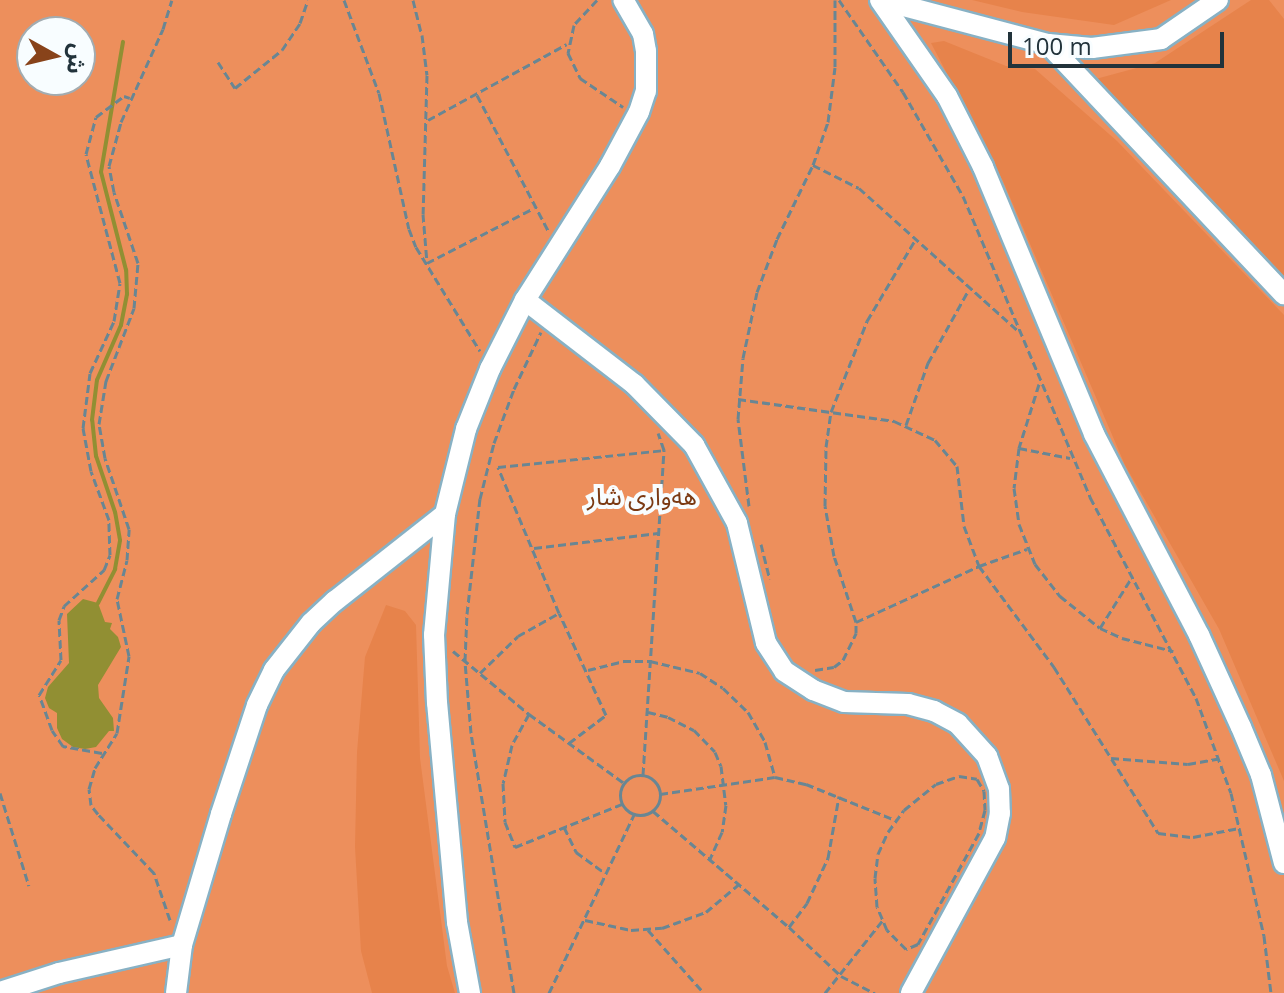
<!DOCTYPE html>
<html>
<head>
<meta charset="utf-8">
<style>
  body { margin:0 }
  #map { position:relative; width:1284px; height:993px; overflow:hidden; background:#b8e2f6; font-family:"Open Sans","Noto Sans Arabic",sans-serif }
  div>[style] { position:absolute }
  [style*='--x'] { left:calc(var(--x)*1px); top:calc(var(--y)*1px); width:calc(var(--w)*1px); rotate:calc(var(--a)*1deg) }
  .green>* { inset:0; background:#ed8f5c }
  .forest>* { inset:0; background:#e7834b }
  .water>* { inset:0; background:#918f33 }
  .stream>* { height:4px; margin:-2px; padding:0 2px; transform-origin:2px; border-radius:2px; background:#918f33 }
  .path>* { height:3px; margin-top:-1.5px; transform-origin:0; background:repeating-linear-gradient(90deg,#698693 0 8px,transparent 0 12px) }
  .path>.ring { margin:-1.5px; padding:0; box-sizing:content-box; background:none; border:3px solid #698693; border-radius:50% }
  .roads { filter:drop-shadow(2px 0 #88b1c4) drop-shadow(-2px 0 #88b1c4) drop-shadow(0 2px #88b1c4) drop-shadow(0 -2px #88b1c4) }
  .minor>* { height:20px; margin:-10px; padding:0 10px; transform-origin:10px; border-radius:10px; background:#fff }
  span { translate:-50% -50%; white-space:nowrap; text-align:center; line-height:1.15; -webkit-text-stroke:8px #f8fdff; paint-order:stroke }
  .park-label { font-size:24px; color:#7b3a13 }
  .north { position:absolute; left:16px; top:16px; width:80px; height:80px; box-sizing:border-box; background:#f8fdff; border:2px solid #a2acb1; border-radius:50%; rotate:98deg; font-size:22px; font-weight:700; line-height:32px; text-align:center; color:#22333b }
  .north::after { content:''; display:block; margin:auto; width:28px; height:36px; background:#88431a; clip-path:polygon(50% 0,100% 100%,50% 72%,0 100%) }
  .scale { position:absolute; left:1008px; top:32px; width:216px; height:36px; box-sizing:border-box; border:4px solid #22333b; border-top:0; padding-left:10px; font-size:24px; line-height:28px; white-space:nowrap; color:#22333b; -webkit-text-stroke:6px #f8fdff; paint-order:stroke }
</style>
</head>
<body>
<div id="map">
  <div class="green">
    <div style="clip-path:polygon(evenodd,0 0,1284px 0,1284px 993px,0 993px,0 0,32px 32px,80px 32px,80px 80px,32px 80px,32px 32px)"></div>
  </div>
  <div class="forest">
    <div style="clip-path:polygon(972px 0,1171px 0,1114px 25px,1022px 12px)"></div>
    <div style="clip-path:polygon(1251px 0,1269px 0,1284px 19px,1284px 282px,1247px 237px,1092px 80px,1155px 63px)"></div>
    <div style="clip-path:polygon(944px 41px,1006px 66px,1035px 69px,1117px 141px,1284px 315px,1284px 781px,1219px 629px,1125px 465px,1003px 181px,931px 43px)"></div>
    <div style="clip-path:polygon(386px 605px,405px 611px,416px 625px,420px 758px,447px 966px,455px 993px,372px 993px,361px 951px,355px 847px,357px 752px,365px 657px)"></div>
  </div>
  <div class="water">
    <div style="clip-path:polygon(83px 599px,98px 603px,105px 622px,112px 623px,110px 629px,118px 637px,121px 647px,98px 685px,99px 698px,113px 718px,114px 731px,109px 731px,96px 747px,85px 749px,73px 747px,62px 739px,57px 728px,57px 713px,49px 708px,45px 698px,48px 687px,69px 663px,67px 614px)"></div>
  </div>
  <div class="stream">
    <div style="--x:98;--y:603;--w:38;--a:-63"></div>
    <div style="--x:115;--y:569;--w:29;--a:-80"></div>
    <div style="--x:120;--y:540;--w:28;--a:-100"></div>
    <div style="--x:115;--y:512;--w:59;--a:-108.7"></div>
    <div style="--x:96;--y:456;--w:36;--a:-96"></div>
    <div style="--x:92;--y:420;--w:40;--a:-82.9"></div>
    <div style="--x:97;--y:380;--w:60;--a:-66.4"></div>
    <div style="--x:121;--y:325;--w:32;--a:-79"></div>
    <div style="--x:127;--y:294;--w:24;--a:-92"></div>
    <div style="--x:126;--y:270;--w:101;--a:-104.3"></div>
    <div style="--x:101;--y:172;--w:132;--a:-80.4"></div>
  </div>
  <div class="path">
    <div style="--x:344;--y:0;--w:99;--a:69.4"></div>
    <div style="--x:379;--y:93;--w:139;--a:77.6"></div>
    <div style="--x:409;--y:229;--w:19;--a:69"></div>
    <div style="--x:416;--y:247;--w:122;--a:58.4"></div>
    <div style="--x:413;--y:0;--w:36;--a:76"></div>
    <div style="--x:422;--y:35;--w:40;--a:82.9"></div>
    <div style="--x:427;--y:75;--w:139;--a:91.6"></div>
    <div style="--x:423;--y:214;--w:49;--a:85.3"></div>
    <div style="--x:427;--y:263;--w:120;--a:-27.2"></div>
    <div style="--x:597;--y:0;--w:34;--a:133"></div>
    <div style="--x:574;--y:25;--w:29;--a:102"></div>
    <div style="--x:568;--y:53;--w:28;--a:64"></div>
    <div style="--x:580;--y:78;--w:52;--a:34"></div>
    <div style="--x:839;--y:0;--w:112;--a:55.2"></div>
    <div style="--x:903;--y:92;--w:120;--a:60"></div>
    <div style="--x:963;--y:196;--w:327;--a:67.1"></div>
    <div style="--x:1090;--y:497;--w:227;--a:62.2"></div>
    <div style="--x:1196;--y:698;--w:101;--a:69.8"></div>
    <div style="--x:1231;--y:793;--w:147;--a:77"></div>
    <div style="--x:1264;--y:936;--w:57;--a:83"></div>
    <div style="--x:218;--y:62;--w:31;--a:57"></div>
    <div style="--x:235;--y:88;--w:60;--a:-39"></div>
    <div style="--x:282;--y:50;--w:32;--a:-56"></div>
    <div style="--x:300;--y:23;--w:24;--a:-71"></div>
    <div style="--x:477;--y:95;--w:153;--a:62.3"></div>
    <div style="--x:428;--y:120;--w:158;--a:-28.7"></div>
    <div style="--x:813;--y:165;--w:51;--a:26.6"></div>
    <div style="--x:859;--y:188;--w:212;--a:41.9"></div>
    <div style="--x:1039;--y:384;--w:67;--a:107.4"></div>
    <div style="--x:1019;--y:448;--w:40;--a:97.1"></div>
    <div style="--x:1014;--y:488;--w:36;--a:82"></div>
    <div style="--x:1019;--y:524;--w:43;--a:68.2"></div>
    <div style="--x:1035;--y:564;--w:41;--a:52"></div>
    <div style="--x:1060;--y:596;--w:51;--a:38.7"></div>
    <div style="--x:1100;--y:628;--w:24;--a:24"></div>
    <div style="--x:1122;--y:638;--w:53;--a:14.3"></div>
    <div style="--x:738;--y:399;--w:158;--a:8"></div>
    <div style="--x:894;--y:421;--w:45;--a:24.9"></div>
    <div style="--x:935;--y:440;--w:34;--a:50"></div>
    <div style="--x:957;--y:466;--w:60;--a:83.3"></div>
    <div style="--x:964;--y:526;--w:43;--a:69.4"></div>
    <div style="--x:979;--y:566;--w:126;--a:53.4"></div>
    <div style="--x:1054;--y:667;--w:196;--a:57.9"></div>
    <div style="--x:1158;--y:833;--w:35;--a:7"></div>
    <div style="--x:1193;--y:837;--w:47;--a:-11.1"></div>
    <div style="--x:906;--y:425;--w:66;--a:-70.5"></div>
    <div style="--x:928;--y:363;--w:82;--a:-60.9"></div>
    <div style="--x:1019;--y:448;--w:52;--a:11.1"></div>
    <div style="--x:749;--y:506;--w:88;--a:-97.2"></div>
    <div style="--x:738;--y:419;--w:61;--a:-85.3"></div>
    <div style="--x:743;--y:358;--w:67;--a:-78"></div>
    <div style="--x:757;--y:292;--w:57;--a:-69.3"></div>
    <div style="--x:777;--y:239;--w:82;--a:-64.1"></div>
    <div style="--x:813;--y:165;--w:46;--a:-70.8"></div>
    <div style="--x:828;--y:122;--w:55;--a:-82.7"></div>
    <div style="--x:835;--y:67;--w:67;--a:-90"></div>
    <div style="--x:761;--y:544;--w:36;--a:76"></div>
    <div style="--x:534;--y:548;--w:125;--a:-6.9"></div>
    <div style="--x:856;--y:622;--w:135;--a:-24.5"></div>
    <div style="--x:979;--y:566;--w:51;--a:-19.5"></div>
    <div style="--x:1100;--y:628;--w:60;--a:-57.9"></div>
    <div style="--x:453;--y:651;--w:99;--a:39.7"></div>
    <div style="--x:529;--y:714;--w:117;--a:36"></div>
    <div style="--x:588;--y:670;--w:36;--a:-14"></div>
    <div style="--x:623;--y:661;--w:27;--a:0"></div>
    <div style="--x:650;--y:661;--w:51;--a:13.5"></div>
    <div style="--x:700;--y:673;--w:27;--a:33"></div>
    <div style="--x:723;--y:688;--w:35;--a:44"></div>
    <div style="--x:748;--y:712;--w:34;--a:60"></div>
    <div style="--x:765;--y:742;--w:36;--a:74"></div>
    <div style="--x:815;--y:670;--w:19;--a:-9"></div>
    <div style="--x:834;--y:667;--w:11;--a:-38"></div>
    <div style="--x:843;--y:660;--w:30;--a:-64"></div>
    <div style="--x:856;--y:633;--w:11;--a:-90"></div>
    <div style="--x:856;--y:622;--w:70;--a:-108.4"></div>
    <div style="--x:834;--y:556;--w:51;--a:-100.2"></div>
    <div style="--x:825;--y:506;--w:59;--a:-89"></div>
    <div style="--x:826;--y:447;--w:35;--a:-82"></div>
    <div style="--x:831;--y:412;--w:98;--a:-68.4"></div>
    <div style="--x:867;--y:321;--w:94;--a:-59.3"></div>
    <div style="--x:480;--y:673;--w:53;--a:-44.2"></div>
    <div style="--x:518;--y:636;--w:47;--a:-29.3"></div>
    <div style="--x:648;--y:712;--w:21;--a:14"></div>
    <div style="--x:668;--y:717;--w:29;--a:27"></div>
    <div style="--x:694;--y:730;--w:30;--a:46"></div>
    <div style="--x:715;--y:752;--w:15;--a:67"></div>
    <div style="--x:721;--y:766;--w:39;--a:83"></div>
    <div style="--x:726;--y:805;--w:27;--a:98"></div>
    <div style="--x:722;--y:832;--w:30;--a:114"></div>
    <div style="--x:529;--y:714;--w:35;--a:119"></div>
    <div style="--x:512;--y:745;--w:39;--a:103"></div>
    <div style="--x:503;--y:783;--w:39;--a:87"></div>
    <div style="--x:505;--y:822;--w:27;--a:68"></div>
    <div style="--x:515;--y:847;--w:115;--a:-21.9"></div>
    <div style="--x:569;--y:743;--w:46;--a:-37.1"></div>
    <div style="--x:606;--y:715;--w:112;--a:-114.7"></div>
    <div style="--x:559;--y:613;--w:158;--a:-112.7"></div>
    <div style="--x:498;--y:467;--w:167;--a:-5.8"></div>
    <div style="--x:102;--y:753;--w:40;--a:-170"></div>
    <div style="--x:63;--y:746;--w:19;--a:-125"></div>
    <div style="--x:52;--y:730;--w:37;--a:-110"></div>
    <div style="--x:39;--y:695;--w:41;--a:-57.8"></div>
    <div style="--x:61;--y:660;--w:40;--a:-92.9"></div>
    <div style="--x:59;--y:620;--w:15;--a:-70"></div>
    <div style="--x:64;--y:606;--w:54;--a:-42"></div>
    <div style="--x:104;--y:570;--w:16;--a:-68"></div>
    <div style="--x:110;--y:555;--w:35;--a:-92"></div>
    <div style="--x:109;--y:520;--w:52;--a:-110.2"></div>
    <div style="--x:91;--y:471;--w:44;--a:-100.5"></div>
    <div style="--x:83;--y:428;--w:55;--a:-82.7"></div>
    <div style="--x:90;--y:373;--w:57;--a:-65.2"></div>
    <div style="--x:114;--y:321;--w:38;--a:-81"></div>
    <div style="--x:120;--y:283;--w:133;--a:-104.8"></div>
    <div style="--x:86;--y:154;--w:38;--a:-75"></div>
    <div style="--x:96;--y:117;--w:35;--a:-37"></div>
    <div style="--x:124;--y:96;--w:6;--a:18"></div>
    <div style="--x:1111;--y:758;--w:77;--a:4.5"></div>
    <div style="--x:1188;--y:764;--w:34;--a:-10"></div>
    <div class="ring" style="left:620px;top:775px;width:37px;height:37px"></div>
    <div style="--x:643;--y:775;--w:326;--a:-86.3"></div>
    <div style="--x:664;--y:450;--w:18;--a:-109"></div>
    <div style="--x:959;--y:776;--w:18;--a:9"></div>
    <div style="--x:977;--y:779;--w:14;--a:60"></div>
    <div style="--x:984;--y:791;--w:19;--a:87"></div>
    <div style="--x:985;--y:810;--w:24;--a:105"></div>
    <div style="--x:979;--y:833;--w:127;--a:118.8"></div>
    <div style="--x:918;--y:944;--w:13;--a:157"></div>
    <div style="--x:906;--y:949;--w:27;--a:-135"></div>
    <div style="--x:887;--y:930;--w:25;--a:-113"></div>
    <div style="--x:877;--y:907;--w:29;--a:-94"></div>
    <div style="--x:875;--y:878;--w:24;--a:-83"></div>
    <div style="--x:878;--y:854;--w:24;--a:-66"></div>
    <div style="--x:888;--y:832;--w:27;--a:-54"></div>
    <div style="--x:904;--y:810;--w:41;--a:-39.1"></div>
    <div style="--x:936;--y:784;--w:24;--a:-19"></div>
    <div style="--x:0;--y:793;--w:97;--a:72.7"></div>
    <div style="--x:660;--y:794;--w:116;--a:-8.4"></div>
    <div style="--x:775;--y:777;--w:32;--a:13"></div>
    <div style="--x:806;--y:784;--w:96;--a:22"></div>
    <div style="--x:653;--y:811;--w:179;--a:40.5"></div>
    <div style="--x:789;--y:927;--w:71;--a:43.3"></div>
    <div style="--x:841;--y:976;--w:38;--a:27"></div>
    <div style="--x:564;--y:827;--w:28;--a:64"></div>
    <div style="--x:576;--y:852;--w:36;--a:36"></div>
    <div style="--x:170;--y:920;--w:50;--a:-108.8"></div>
    <div style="--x:154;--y:873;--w:81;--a:-133.5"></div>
    <div style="--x:98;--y:814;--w:11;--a:-128"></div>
    <div style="--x:91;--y:805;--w:16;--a:-97"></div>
    <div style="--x:89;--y:789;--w:22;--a:-74"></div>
    <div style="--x:95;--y:768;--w:41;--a:-57.8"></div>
    <div style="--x:117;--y:733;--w:78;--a:-81.1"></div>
    <div style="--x:129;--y:656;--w:58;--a:-101.9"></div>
    <div style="--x:117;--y:599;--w:40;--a:-75.6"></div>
    <div style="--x:127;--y:560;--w:31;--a:-86"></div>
    <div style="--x:129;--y:529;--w:75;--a:-108.7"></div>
    <div style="--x:105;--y:458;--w:35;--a:-100"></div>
    <div style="--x:99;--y:424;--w:44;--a:-80.8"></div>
    <div style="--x:106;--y:381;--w:78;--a:-69"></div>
    <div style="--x:134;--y:308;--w:45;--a:-84.9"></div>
    <div style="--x:138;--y:263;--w:75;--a:-108.7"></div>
    <div style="--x:114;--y:192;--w:26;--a:-101"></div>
    <div style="--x:109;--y:166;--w:46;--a:-74.7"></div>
    <div style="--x:121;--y:122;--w:102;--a:-65.7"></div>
    <div style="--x:163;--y:29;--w:30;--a:-73"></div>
    <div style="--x:585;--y:920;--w:47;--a:12.3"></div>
    <div style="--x:631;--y:930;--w:31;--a:-4"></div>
    <div style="--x:662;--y:928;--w:47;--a:-20"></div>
    <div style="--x:706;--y:912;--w:42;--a:-40.2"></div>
    <div style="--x:789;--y:927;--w:30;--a:-53"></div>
    <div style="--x:807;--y:903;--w:50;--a:-65"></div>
    <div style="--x:828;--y:858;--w:63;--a:-79.9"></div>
    <div style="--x:648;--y:930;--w:84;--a:48.4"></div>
    <div style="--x:514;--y:993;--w:264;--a:-99.4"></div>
    <div style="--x:471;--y:733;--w:72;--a:-94.8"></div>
    <div style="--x:465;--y:661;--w:47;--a:-87.6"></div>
    <div style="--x:467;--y:614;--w:116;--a:-83.6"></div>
    <div style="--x:480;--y:499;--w:58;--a:-76"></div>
    <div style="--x:494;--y:443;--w:58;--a:-69.7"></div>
    <div style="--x:514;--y:389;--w:63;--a:-64.7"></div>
    <div style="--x:549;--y:993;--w:197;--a:-64.5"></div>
    <div style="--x:825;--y:993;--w:92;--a:-51.6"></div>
  </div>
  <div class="roads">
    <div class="minor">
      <div style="--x:880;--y:0;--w:117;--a:55.1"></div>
      <div style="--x:947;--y:96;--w:80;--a:63.1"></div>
      <div style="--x:983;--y:167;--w:289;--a:67.4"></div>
      <div style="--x:1094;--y:434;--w:227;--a:62.4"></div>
      <div style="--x:1199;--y:635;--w:101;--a:65.5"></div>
      <div style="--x:1241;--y:727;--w:52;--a:67.4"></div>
      <div style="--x:1261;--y:775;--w:91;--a:75.4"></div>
      <div style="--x:881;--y:0;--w:173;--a:14.8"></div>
      <div style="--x:1048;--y:44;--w:44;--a:5.2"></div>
      <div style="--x:1092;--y:48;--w:70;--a:-7.4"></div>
      <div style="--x:1161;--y:39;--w:69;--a:-34.4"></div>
      <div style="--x:1048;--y:44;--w:344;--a:46.7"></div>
      <div style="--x:525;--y:300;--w:138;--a:37.6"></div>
      <div style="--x:634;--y:384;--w:86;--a:45.5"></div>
      <div style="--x:694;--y:445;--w:89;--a:61.1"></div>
      <div style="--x:737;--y:523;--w:123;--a:76.4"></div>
      <div style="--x:766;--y:643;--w:33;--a:57"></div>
      <div style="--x:784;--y:671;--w:35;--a:33"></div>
      <div style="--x:813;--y:690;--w:33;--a:21"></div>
      <div style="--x:844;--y:702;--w:64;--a:1.8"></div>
      <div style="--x:908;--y:704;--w:27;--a:15"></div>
      <div style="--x:934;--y:711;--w:27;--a:28"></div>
      <div style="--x:958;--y:724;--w:43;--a:47.8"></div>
      <div style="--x:987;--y:756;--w:35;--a:70"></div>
      <div style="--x:999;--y:789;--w:24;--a:88"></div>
      <div style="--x:1000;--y:813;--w:25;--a:101"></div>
      <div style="--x:995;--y:838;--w:176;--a:118.5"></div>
      <div style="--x:0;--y:992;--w:62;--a:-17.9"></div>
      <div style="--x:59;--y:973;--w:126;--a:-12.8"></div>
      <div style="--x:176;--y:993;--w:48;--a:-82.9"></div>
      <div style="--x:182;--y:945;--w:137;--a:-73.4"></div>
      <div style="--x:221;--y:814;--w:115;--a:-71.7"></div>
      <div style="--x:257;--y:705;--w:39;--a:-64"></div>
      <div style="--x:274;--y:670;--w:60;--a:-51.8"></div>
      <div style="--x:311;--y:623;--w:33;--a:-43"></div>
      <div style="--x:335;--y:601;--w:140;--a:-38.3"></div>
      <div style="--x:470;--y:993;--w:72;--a:-100.4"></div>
      <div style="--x:457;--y:922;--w:220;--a:-95.2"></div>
      <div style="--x:437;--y:703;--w:68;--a:-92.5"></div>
      <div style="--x:434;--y:635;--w:121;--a:-84.8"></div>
      <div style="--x:445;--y:514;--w:88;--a:-76.1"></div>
      <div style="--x:466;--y:429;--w:65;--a:-68.2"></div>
      <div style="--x:490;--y:369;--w:77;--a:-63.1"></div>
      <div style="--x:525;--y:300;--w:159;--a:-57.6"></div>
      <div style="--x:610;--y:166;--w:61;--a:-61.8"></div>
      <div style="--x:639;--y:112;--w:22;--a:-72"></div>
      <div style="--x:646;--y:91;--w:40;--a:-90"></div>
      <div style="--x:646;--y:51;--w:17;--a:-100"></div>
      <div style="--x:643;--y:34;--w:39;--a:-120"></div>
    </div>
  </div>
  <div class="park-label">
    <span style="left:642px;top:496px">هەواری شار</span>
  </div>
  <div class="north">ش</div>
  <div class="scale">100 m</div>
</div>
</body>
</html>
